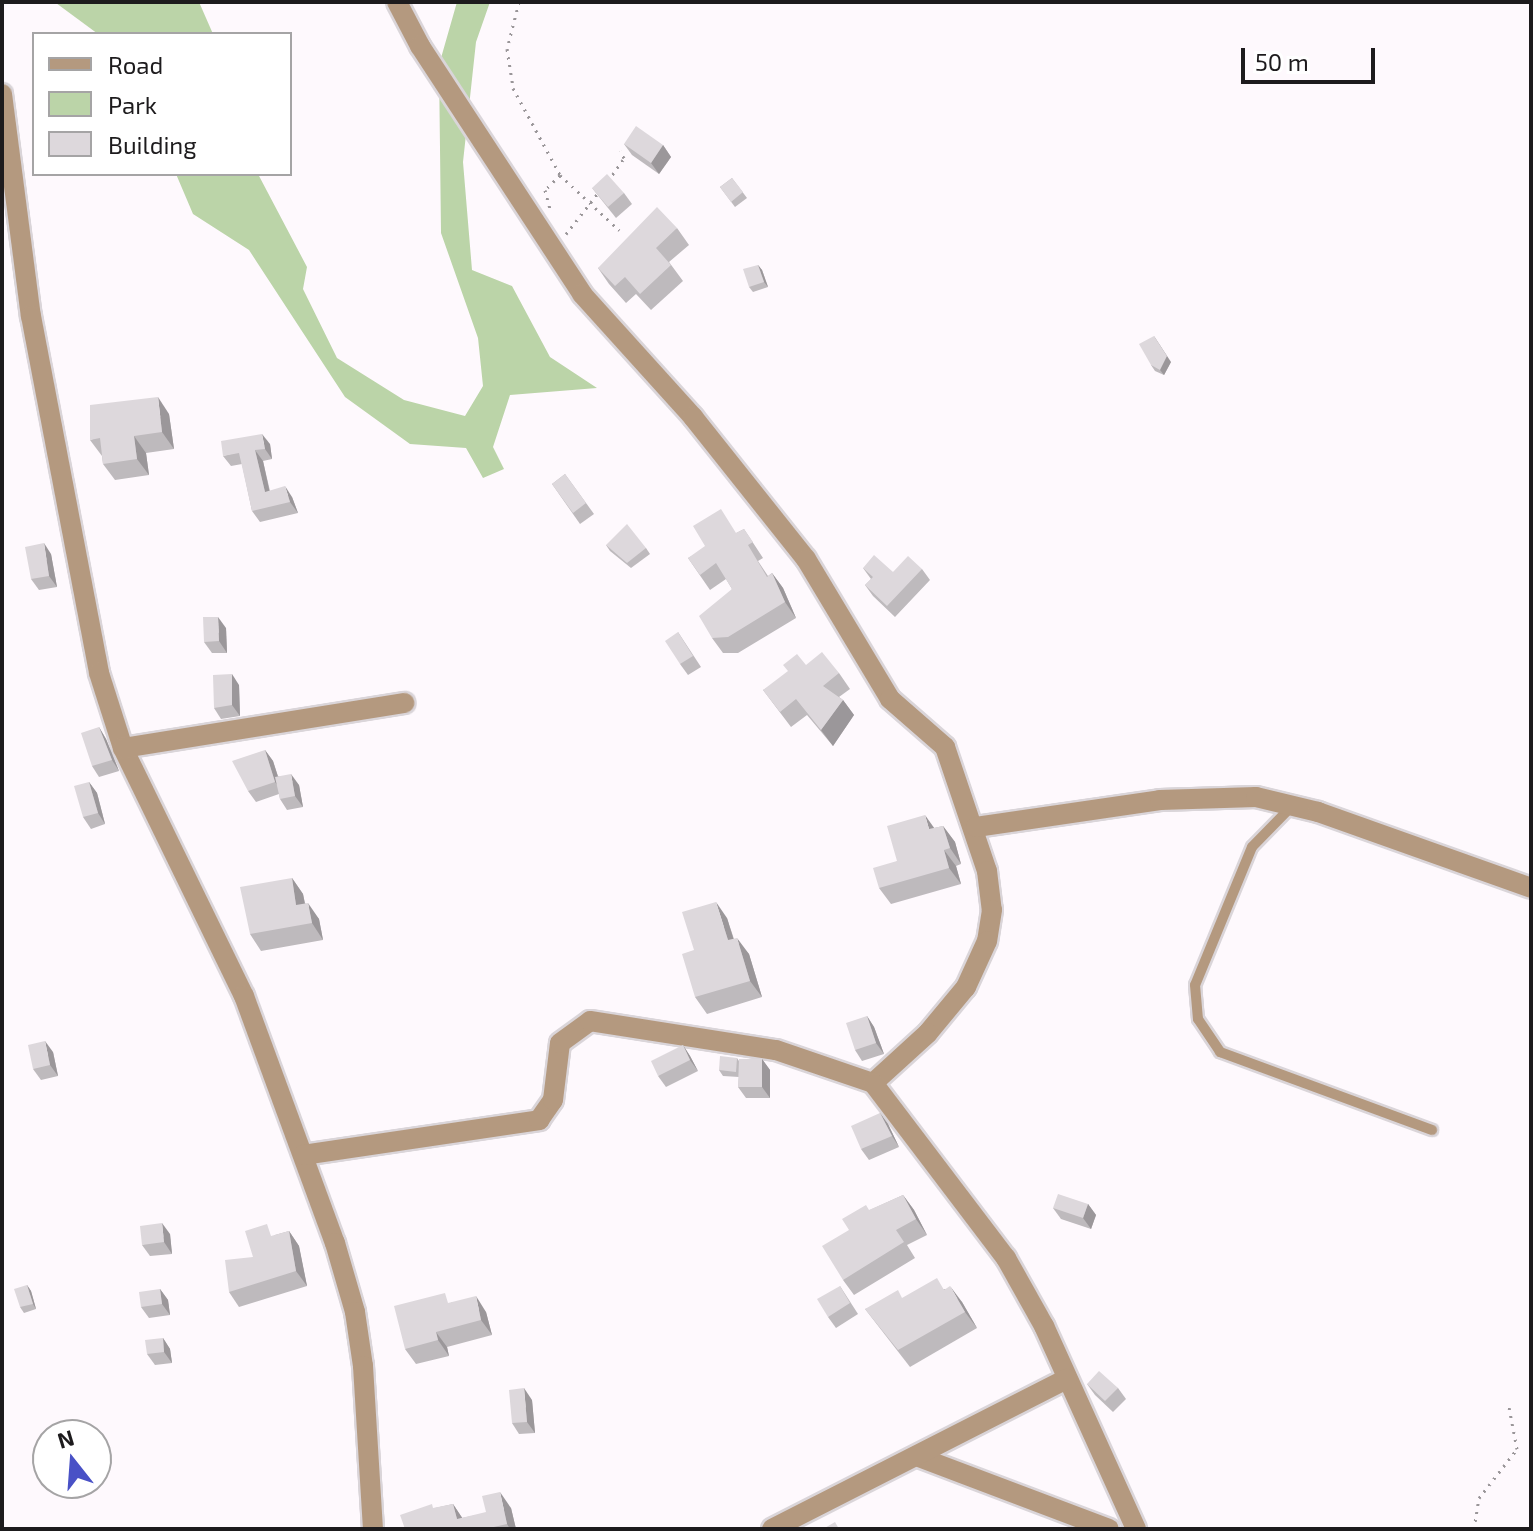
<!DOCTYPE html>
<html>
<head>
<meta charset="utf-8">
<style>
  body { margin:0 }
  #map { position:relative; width:1533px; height:1531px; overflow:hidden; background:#fef9fd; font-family:"Exo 2",sans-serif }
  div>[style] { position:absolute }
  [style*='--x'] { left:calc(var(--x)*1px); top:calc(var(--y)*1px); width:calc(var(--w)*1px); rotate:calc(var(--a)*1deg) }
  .green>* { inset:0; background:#bbd4a8 }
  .path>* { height:3px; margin-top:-1.5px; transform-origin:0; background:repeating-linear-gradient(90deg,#9a9699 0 2px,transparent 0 8px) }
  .roads { filter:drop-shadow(2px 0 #dad5d9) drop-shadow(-2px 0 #dad5d9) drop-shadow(0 2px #dad5d9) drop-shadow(0 -2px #dad5d9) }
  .lane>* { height:10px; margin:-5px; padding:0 5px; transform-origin:5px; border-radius:5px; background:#b4997f }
  .street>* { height:20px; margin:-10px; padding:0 10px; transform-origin:10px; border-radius:10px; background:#b4997f }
  .wall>* { inset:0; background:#bebabd }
  .shaded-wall>* { inset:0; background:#9b979a }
  .building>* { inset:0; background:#ddd8dc }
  span { translate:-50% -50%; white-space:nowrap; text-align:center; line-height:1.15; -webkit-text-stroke:8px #fff; paint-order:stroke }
  .frame { position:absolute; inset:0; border:4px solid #1d1b1d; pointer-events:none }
  .legend { position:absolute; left:32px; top:32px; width:260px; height:144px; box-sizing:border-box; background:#fff; border:2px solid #a5a4a5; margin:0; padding:10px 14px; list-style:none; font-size:24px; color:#1d1b1d }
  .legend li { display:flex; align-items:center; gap:16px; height:40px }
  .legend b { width:40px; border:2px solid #a5a4a5 }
  .north { position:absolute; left:32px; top:1419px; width:80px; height:80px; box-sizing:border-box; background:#fff; border:2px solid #a5a4a5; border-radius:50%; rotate:343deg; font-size:22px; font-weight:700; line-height:32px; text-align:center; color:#1d1b1d }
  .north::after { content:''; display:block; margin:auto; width:28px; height:36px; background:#4951c6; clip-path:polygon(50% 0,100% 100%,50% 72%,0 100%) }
  .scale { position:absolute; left:1241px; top:48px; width:134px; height:36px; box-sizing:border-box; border:4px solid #1d1b1d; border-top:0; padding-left:10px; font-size:24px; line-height:28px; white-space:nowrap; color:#1d1b1d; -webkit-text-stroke:6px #fff; paint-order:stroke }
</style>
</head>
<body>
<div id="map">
  <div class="green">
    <div style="clip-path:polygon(199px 2px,213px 34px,98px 34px,56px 3px)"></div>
    <div style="clip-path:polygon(457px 2px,490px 2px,476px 42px,463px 162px,472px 270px,512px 286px,550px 357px,597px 388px,510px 395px,493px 447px,504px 469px,483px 478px,466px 448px,410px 444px,345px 397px,249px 250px,193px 214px,176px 174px,258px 174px,307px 267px,303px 289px,337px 358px,404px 400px,465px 416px,483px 386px,478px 338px,441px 233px,439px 65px)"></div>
  </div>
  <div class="path">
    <div style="--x:519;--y:2;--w:49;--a:104.3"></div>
    <div style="--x:507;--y:49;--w:39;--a:81"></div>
    <div style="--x:513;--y:88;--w:99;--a:61.6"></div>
    <div style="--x:560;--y:175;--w:21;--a:135"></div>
    <div style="--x:545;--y:190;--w:20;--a:75"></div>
    <div style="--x:560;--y:175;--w:81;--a:43"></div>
    <div style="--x:608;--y:181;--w:28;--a:-55"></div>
    <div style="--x:624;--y:158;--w:8;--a:-120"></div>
    <div style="--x:566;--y:234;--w:52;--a:-52"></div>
    <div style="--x:1474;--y:1529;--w:31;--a:-81"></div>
    <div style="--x:1479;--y:1498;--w:62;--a:-52.2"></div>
    <div style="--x:1517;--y:1449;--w:43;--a:-100.8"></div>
  </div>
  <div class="roads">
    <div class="lane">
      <div style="--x:1292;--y:806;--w:57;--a:134.3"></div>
      <div style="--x:1252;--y:847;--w:149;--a:112.4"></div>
      <div style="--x:1195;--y:985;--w:34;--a:85"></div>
      <div style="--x:1198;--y:1019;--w:40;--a:56"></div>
      <div style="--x:1220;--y:1052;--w:226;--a:20.2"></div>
    </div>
    <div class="street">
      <div style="--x:397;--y:2;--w:50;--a:62.4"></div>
      <div style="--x:420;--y:46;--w:296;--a:56.8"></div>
      <div style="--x:582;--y:294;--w:166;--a:47.9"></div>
      <div style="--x:693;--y:417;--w:181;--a:51.5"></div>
      <div style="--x:806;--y:559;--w:163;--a:59"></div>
      <div style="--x:890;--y:699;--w:73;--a:41.1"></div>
      <div style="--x:945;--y:747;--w:131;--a:71.3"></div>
      <div style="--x:987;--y:871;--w:39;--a:83"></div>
      <div style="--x:992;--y:910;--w:31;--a:99"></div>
      <div style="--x:987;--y:941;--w:51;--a:114.5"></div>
      <div style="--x:966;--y:987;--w:60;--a:129.6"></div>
      <div style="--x:928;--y:1033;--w:74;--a:137.7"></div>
      <div style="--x:2;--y:94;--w:224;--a:82.6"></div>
      <div style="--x:31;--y:316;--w:363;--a:79.2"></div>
      <div style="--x:99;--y:673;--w:79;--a:72.3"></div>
      <div style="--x:123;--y:748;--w:276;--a:64"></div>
      <div style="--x:244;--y:996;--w:263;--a:69.8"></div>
      <div style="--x:335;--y:1243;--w:72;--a:73.8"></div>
      <div style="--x:355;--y:1312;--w:55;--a:81.6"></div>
      <div style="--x:363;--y:1366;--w:163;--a:86.5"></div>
      <div style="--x:123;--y:748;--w:285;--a:-9.1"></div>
      <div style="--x:976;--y:827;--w:186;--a:-8.3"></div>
      <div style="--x:1160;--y:800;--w:96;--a:-1.8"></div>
      <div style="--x:1256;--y:797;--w:64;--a:13.6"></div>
      <div style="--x:1318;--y:812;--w:226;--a:19.6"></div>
      <div style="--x:303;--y:1155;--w:239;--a:-8.4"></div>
      <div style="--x:539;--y:1120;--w:24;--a:-55"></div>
      <div style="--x:553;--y:1100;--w:57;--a:-83"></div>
      <div style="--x:560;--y:1043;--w:37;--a:-36"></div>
      <div style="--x:590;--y:1021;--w:188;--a:8.9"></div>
      <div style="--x:776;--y:1050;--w:102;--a:18.8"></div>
      <div style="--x:873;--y:1083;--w:220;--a:52.8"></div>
      <div style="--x:1006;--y:1258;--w:78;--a:60.8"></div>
      <div style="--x:1044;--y:1326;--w:223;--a:65.6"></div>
      <div style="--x:916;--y:1456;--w:206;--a:20.7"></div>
      <div style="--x:772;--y:1529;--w:331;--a:-27"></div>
    </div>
  </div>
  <div class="wall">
    <div style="clip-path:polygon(624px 144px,663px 145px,671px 157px,659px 174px,632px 155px)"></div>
    <div style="clip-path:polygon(732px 178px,747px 198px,735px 207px,720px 187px)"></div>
    <div style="clip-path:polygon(592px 188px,624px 193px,632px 204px,616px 218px)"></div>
    <div style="clip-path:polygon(677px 228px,689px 245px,669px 262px,683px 281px,651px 310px,636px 294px,626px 303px,609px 284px,598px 268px)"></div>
    <div style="clip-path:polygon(758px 265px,762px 270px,768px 287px,753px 292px,749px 287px)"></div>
    <div style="clip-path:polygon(1171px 362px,1164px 375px,1155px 371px,1151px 365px)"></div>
    <div style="clip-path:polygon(169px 414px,174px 449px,146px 453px,149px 475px,115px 480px,103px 464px,102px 456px,90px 440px)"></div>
    <div style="clip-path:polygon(270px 444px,272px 459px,263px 461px,270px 491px,292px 497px,298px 513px,260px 522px,252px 511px,242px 464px,231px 466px,223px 456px)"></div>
    <div style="clip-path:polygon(565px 474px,594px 514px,580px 524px,552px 484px)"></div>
    <div style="clip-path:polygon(744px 529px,763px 558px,758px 561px,768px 576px,772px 573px,783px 588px,796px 618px,738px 653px,723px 653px,712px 638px,732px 589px,726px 579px,710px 590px,688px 558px)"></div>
    <div style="clip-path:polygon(606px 545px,646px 548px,650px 554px,631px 568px,610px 551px)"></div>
    <div style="clip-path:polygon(51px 554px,57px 587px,39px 590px,31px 579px)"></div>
    <div style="clip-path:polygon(863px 568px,893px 572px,922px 569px,930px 580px,895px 617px,873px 596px,865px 585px,871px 579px)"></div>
    <div style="clip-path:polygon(226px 628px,227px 653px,212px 653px,204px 642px)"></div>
    <div style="clip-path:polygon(678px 632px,701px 667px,688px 675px,680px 664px)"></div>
    <div style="clip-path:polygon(806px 665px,839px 673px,850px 689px,839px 697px,843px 700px,854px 715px,833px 746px,807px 715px,791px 727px,763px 690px)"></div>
    <div style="clip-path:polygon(239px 685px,240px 716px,221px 719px,214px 708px)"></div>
    <div style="clip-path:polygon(99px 727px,106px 739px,119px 771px,99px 777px,92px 766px)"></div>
    <div style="clip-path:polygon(265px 750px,273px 761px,278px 776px,299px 785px,303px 807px,287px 810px,280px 799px,279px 794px,256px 802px,248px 791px)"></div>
    <div style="clip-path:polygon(89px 782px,97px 793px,105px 824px,91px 829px,83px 817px)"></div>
    <div style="clip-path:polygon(943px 826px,955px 842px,961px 864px,956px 866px,961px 884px,891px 904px,879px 888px,897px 861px,934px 828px)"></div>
    <div style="clip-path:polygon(292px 878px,303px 894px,305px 903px,319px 919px,323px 940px,261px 951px,250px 934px)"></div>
    <div style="clip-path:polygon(727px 918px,734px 939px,749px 954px,762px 997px,707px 1014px,695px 997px)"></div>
    <div style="clip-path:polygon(867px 1016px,874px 1027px,884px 1054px,862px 1061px,855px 1050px)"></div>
    <div style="clip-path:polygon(683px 1045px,690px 1056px,698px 1071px,666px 1087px,658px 1076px)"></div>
    <div style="clip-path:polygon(53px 1052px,58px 1076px,41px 1080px,33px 1069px)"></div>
    <div style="clip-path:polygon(737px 1058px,739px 1061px,762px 1059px,770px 1070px,770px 1098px,746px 1098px,738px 1087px,739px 1077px,723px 1076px,719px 1070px)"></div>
    <div style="clip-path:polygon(880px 1113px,888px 1124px,899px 1147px,869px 1160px,861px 1149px)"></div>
    <div style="clip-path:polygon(903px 1195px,914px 1210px,927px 1235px,907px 1245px,915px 1258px,854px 1295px,843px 1280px,849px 1230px,870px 1210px)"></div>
    <div style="clip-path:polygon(1088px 1204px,1096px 1215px,1091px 1229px,1061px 1219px,1053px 1208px)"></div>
    <div style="clip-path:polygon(289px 1231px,299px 1246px,307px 1286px,239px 1307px,229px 1292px,253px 1257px,275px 1235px)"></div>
    <div style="clip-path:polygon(170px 1234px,172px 1254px,150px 1256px,142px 1245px)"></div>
    <div style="clip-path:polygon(27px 1285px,31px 1291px,36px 1309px,24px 1313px,20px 1307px)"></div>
    <div style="clip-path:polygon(840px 1286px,858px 1314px,836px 1328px,828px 1317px)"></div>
    <div style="clip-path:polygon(160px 1289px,168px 1300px,170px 1315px,149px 1318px,141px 1307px)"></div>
    <div style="clip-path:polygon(945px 1289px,962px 1302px,977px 1328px,910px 1367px,865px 1309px)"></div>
    <div style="clip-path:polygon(452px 1302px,486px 1312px,492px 1335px,447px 1347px,449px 1356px,416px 1364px,405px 1349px)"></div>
    <div style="clip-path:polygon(163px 1338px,170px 1349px,172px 1363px,155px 1365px,147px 1354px)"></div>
    <div style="clip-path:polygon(1087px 1384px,1118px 1388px,1126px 1399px,1113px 1412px,1095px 1395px)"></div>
    <div style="clip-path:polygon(532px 1400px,535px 1433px,519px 1434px,512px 1423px)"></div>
    <div style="clip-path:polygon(453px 1504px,462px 1518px,511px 1508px,516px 1529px,405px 1529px,435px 1508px)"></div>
  </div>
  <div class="shaded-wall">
    <div style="clip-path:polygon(663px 145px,671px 157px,659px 174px,651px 163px)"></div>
    <div style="clip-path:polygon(758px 265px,762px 270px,768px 287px,764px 282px)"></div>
    <div style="clip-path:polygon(1154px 336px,1171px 362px,1164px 375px,1160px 370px)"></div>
    <div style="clip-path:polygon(158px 397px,169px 414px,174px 449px,162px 432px)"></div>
    <div style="clip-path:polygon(262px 434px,270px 444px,272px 459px,265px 449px)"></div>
    <div style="clip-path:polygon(134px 436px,146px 453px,149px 475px,137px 459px)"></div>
    <div style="clip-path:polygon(255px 450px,263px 461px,272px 503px,265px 492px)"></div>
    <div style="clip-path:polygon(285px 486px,292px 497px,298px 513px,290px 502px)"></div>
    <div style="clip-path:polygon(44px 543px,51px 554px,57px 587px,49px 576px)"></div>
    <div style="clip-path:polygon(772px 573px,783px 588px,796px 618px,785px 602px)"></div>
    <div style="clip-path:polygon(218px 617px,226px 628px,227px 653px,219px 641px)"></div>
    <div style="clip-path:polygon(232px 674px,239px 685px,240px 716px,232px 705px)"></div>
    <div style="clip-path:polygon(843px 700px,854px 715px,833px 746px,821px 730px)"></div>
    <div style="clip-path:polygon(99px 727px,106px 739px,119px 771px,112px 760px)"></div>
    <div style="clip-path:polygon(265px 750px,273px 761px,283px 793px,275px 782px)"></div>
    <div style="clip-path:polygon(291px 774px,299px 785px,303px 807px,295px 796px)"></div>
    <div style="clip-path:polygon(89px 782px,97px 793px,105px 824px,98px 813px)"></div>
    <div style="clip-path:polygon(925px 815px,937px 832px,929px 829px)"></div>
    <div style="clip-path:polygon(943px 826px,955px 842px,961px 864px,950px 848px)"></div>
    <div style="clip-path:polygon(944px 850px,956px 866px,961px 884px,949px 868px)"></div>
    <div style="clip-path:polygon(292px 878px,303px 894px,308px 921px,296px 905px)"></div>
    <div style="clip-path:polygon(716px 902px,727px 918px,739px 957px,728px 940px)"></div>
    <div style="clip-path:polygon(308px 903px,319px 919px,323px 940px,312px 923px)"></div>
    <div style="clip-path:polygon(737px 938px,749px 954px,762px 997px,750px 981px)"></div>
    <div style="clip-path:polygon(867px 1016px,874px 1027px,884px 1054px,876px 1043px)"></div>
    <div style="clip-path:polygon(45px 1041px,53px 1052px,58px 1076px,50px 1065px)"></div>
    <div style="clip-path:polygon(683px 1045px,690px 1056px,698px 1071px,690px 1060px)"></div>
    <div style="clip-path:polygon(762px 1059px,770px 1070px,770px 1098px,762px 1087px)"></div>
    <div style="clip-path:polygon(880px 1113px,888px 1124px,899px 1147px,892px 1136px)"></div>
    <div style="clip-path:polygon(903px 1195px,914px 1210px,927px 1235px,916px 1219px)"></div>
    <div style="clip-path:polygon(1088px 1204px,1096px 1215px,1091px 1229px,1083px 1218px)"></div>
    <div style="clip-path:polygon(162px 1223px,170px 1234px,172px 1254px,164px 1242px)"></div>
    <div style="clip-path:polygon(289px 1231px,299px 1246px,307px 1286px,296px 1271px)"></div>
    <div style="clip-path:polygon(27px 1285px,31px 1291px,36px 1309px,33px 1304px)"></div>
    <div style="clip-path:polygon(950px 1286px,962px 1302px,977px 1328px,965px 1312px)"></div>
    <div style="clip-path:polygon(160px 1289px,168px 1300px,170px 1315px,162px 1304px)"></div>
    <div style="clip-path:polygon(476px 1296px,486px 1312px,492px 1335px,481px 1320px)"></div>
    <div style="clip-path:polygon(436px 1332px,447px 1347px,449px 1356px,438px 1340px)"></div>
    <div style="clip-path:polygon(163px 1338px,170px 1349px,172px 1363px,164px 1352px)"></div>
    <div style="clip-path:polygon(524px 1388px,532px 1400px,535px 1433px,527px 1422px)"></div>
    <div style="clip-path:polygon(500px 1492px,511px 1508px,516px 1529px,510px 1529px,507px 1524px)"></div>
    <div style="clip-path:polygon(453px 1504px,463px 1519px,457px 1519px)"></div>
  </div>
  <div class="building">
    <div style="clip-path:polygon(636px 126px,663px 145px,651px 163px,624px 144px)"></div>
    <div style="clip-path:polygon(607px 174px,624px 193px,608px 207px,592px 188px)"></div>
    <div style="clip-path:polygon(732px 178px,743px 192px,731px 202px,720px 187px)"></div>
    <div style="clip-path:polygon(657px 207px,677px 228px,656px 248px,671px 265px,640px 294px,625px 277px,615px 286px,598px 268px)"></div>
    <div style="clip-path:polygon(758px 265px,764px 282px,749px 287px,743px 269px)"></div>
    <div style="clip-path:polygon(1154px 336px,1167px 356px,1160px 370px,1151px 365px,1139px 344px)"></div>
    <div style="clip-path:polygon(158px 397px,162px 432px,134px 436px,137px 459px,103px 464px,100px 438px,90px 440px,90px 405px)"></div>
    <div style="clip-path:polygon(262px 434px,265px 449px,255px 450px,265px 492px,285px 486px,290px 502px,252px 511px,239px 453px,223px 456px,221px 441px)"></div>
    <div style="clip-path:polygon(565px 474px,586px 503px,573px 513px,552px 484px)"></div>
    <div style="clip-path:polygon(721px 509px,736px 533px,744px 529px,753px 542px,748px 545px,767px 577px,772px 573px,785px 602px,728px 637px,712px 638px,699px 616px,732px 589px,716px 563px,700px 575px,688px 558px,705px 546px,693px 526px)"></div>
    <div style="clip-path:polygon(627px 524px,646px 548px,627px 563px,606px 545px)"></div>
    <div style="clip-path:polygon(44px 543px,49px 576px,31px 579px,25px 547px)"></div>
    <div style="clip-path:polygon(874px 555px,893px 572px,908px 556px,922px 569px,887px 606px,865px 585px,873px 577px,863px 568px)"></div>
    <div style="clip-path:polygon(203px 617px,218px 617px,219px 641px,204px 642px)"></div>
    <div style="clip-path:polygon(678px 632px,693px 656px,680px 664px,665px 641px)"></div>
    <div style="clip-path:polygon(822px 652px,839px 673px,823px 686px,843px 700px,821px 730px,796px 699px,780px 712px,763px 690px,788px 671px,783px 665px,797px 654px,806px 665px)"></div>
    <div style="clip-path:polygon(232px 674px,232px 705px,214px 708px,213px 675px)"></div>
    <div style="clip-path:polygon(99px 727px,112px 760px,92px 766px,81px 733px)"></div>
    <div style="clip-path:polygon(265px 750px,275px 782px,248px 791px,232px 761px)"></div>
    <div style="clip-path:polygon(291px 774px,295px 796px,280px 799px,275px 777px)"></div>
    <div style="clip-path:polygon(89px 782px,98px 813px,83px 817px,74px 786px)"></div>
    <div style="clip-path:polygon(925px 815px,929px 829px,943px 826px,950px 848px,944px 850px,949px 868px,879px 888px,873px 868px,897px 861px,887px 826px)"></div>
    <div style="clip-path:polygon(292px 878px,296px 905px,308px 903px,312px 923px,250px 934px,240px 887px)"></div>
    <div style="clip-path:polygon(716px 902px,728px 940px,737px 938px,750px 981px,695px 997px,682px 954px,694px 950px,682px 912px)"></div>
    <div style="clip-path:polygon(867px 1016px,876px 1043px,855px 1050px,846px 1023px)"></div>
    <div style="clip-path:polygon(45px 1041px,50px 1065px,33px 1069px,28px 1045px)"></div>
    <div style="clip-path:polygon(683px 1045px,690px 1060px,658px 1076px,651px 1061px)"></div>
    <div style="clip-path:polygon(720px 1056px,737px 1058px,736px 1072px,719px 1070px)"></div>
    <div style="clip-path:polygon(739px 1059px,762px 1059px,762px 1087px,738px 1087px)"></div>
    <div style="clip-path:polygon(880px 1113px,892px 1136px,861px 1149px,851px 1126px)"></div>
    <div style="clip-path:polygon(1058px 1194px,1088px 1204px,1083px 1218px,1053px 1208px)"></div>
    <div style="clip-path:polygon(903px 1195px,916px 1219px,896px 1230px,904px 1242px,843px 1280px,822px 1246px,849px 1230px,842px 1219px,866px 1205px,869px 1210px)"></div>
    <div style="clip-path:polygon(162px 1223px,164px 1242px,142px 1245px,140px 1226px)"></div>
    <div style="clip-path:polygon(267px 1224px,271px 1236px,289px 1231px,296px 1271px,229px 1292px,225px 1260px,253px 1257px,245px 1231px)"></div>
    <div style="clip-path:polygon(937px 1278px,944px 1290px,950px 1286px,965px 1312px,898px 1350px,865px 1309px,898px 1290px,902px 1298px)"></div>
    <div style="clip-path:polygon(27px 1285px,33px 1304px,20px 1307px,14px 1289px)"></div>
    <div style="clip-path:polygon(840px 1286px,850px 1303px,828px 1317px,817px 1299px)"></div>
    <div style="clip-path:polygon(160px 1289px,162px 1304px,141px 1307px,139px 1292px)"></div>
    <div style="clip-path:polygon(445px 1293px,448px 1303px,476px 1296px,481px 1320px,436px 1332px,438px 1340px,405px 1349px,394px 1306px)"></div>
    <div style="clip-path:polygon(163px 1338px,164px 1352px,147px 1354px,145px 1340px)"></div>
    <div style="clip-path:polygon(1099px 1371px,1118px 1388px,1105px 1401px,1087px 1384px)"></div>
    <div style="clip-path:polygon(524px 1388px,527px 1422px,512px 1423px,509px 1390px)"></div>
    <div style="clip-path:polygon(500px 1492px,507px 1524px,485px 1529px,405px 1529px,400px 1515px,432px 1504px,433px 1508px,453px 1504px,457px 1519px,486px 1512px,482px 1496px)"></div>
    <div style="clip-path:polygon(835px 1522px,839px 1529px,823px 1529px)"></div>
  </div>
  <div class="frame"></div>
  <ul class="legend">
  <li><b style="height:10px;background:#b4997f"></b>Road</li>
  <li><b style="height:22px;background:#bbd4a8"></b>Park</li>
  <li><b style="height:22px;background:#ddd8dc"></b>Building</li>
  </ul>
  <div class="north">N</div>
  <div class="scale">50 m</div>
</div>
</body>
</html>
